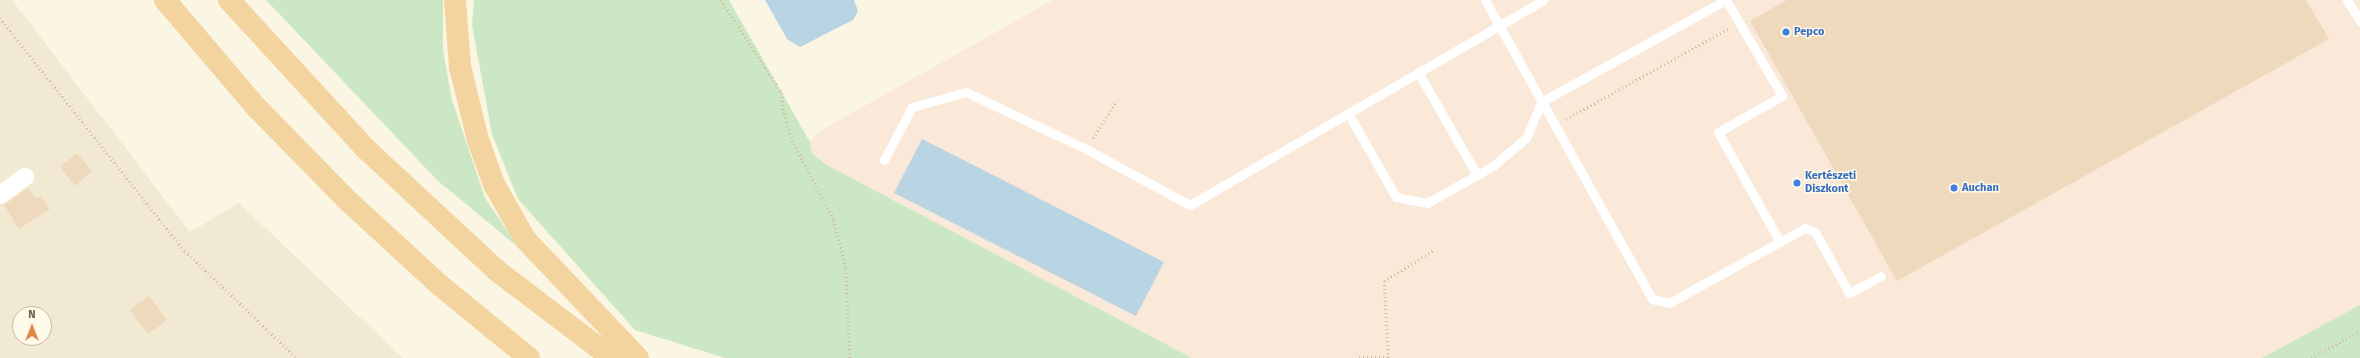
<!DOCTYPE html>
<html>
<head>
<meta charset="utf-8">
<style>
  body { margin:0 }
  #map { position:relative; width:2360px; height:358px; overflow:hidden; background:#fbf6e3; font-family:"Fira Sans",sans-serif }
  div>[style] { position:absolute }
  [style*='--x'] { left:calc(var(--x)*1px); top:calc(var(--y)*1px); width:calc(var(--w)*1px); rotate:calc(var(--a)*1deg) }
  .residential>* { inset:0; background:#f2e9d2 }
  .commercial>* { inset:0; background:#fae8d8 }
  .green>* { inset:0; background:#cbe7c3 }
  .water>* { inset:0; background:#b9d5e3 }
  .building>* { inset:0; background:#eed9bd }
  .path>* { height:2.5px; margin-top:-1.25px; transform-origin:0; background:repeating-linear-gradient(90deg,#d3bda0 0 1px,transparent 0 4px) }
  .service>* { height:9px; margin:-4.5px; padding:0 4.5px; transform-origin:4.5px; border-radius:4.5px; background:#fff }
  .minor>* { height:18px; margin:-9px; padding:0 9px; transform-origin:9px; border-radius:9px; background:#fff }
  .trunk>* { height:22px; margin:-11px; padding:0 11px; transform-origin:11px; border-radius:11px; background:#f3d49e }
  .dots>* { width:11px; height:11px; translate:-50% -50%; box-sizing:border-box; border:2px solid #fef9e9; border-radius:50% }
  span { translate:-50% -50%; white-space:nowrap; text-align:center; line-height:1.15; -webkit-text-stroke:3px #fef9e9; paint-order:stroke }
  .shop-label { font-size:11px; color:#366cbe; font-weight:700 }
  .left { translate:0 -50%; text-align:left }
  .north { position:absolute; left:12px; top:306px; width:40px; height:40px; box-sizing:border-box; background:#fef9e9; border:1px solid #c6bbaa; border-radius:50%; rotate:0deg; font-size:11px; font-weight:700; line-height:16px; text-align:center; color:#715f4b }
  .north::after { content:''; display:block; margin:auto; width:14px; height:18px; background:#dd894f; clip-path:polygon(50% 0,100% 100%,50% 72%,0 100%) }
</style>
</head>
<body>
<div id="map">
  <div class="residential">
    <div style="clip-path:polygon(evenodd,0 0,12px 0,190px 232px,239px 203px,403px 358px,0 358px,0 0,20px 314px,44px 314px,44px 338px,20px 338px,20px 314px)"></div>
  </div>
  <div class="commercial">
    <div style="clip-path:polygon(1053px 0,2360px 0,2360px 305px,2262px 358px,1192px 358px,825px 164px,812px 153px,810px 142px,820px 131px)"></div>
  </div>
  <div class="green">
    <div style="clip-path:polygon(266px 0,443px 0,443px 50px,452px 100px,485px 198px,518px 247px,438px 181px)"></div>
    <div style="clip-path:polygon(474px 0,729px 0,810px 142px,812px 153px,825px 164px,1192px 358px,725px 358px,635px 330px,518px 199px,492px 134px,472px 25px)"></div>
    <div style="clip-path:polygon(2360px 305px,2360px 358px,2262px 358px)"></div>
  </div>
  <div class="water">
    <div style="clip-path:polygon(765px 0,854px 0,858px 11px,853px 20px,800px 47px,787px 39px)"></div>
    <div style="clip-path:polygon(922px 139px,1164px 262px,1136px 316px,894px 193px)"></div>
  </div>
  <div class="building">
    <div style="clip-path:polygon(1787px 0,2306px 0,2329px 39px,1897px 281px,1750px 21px)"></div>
    <div style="clip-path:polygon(77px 153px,92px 171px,75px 186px,60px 167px)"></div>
    <div style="clip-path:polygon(28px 188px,36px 199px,41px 196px,50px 209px,19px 229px,4px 205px)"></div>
    <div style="clip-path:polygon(149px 296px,167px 320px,148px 334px,130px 310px)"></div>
  </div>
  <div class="path">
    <div style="--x:721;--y:0;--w:111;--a:56.7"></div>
    <div style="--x:782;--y:93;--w:21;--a:85"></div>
    <div style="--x:784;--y:114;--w:32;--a:72"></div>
    <div style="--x:794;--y:144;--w:86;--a:62.2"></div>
    <div style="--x:834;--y:220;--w:50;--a:76.2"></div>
    <div style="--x:846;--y:269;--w:89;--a:87.4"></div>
    <div style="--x:0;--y:18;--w:298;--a:51.6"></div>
    <div style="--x:185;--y:251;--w:155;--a:43.7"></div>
    <div style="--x:1566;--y:119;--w:185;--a:-29.1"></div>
    <div style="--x:1093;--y:138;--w:41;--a:-57.8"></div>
    <div style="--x:1359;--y:357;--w:29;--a:0"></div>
    <div style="--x:1388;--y:358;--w:77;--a:-93"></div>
    <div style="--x:1384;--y:281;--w:59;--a:-31.8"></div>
    <div style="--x:2311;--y:358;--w:56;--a:-28.9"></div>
  </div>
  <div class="service">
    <div style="--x:1485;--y:0;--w:342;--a:60.8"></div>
    <div style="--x:1652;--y:299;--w:17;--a:13"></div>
    <div style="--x:1669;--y:303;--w:155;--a:-28.9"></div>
    <div style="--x:1805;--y:228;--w:11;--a:22"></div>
    <div style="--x:1815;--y:232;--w:70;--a:60.9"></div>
    <div style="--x:1849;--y:293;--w:36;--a:-28"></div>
    <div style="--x:1726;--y:0;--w:111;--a:59.7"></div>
    <div style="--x:1782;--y:96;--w:73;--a:150.6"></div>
    <div style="--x:1718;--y:132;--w:126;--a:60.6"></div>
    <div style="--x:2347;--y:0;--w:25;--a:58"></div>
    <div style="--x:1418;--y:72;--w:119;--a:60.2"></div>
    <div style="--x:1348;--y:113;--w:97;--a:60.3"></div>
    <div style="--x:1396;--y:197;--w:32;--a:11"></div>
    <div style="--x:1427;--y:203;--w:76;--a:-29.3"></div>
    <div style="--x:1493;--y:166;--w:43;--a:-40.3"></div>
    <div style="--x:1526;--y:138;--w:39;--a:-67"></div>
    <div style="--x:1541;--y:102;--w:211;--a:-28.9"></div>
    <div style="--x:884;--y:160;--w:60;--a:-62.2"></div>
    <div style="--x:912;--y:107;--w:56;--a:-15.5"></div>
    <div style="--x:966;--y:92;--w:133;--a:25.4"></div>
    <div style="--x:1086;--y:149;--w:118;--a:28.3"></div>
    <div style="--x:1190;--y:205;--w:408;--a:-30.1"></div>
  </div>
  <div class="minor">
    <div style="--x:0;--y:195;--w:31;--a:-36"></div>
  </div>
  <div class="trunk">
    <div style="--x:165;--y:0;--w:142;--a:49.6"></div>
    <div style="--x:257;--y:108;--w:129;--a:45.6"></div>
    <div style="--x:347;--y:200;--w:127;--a:42.5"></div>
    <div style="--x:441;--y:286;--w:114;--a:39.3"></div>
    <div style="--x:229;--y:0;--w:202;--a:47.4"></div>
    <div style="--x:366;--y:149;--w:178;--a:42.9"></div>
    <div style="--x:496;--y:270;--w:146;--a:37.2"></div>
    <div style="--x:455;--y:0;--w:67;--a:85.7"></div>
    <div style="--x:460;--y:67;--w:75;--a:76.1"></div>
    <div style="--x:478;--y:140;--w:47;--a:70"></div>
    <div style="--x:494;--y:184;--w:63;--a:60.6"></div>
    <div style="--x:525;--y:239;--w:164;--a:46.5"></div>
  </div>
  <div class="dots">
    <div style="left:1786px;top:32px;background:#3f7fe0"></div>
    <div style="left:1797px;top:183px;background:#3f7fe0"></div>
    <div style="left:1954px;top:188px;background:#3f7fe0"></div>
  </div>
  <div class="shop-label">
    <span class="left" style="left:1794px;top:32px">Pepco</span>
    <span class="left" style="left:1805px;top:183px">Kertészeti<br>Diszkont</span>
    <span class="left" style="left:1962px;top:188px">Auchan</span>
  </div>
  <div class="north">N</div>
</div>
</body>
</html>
